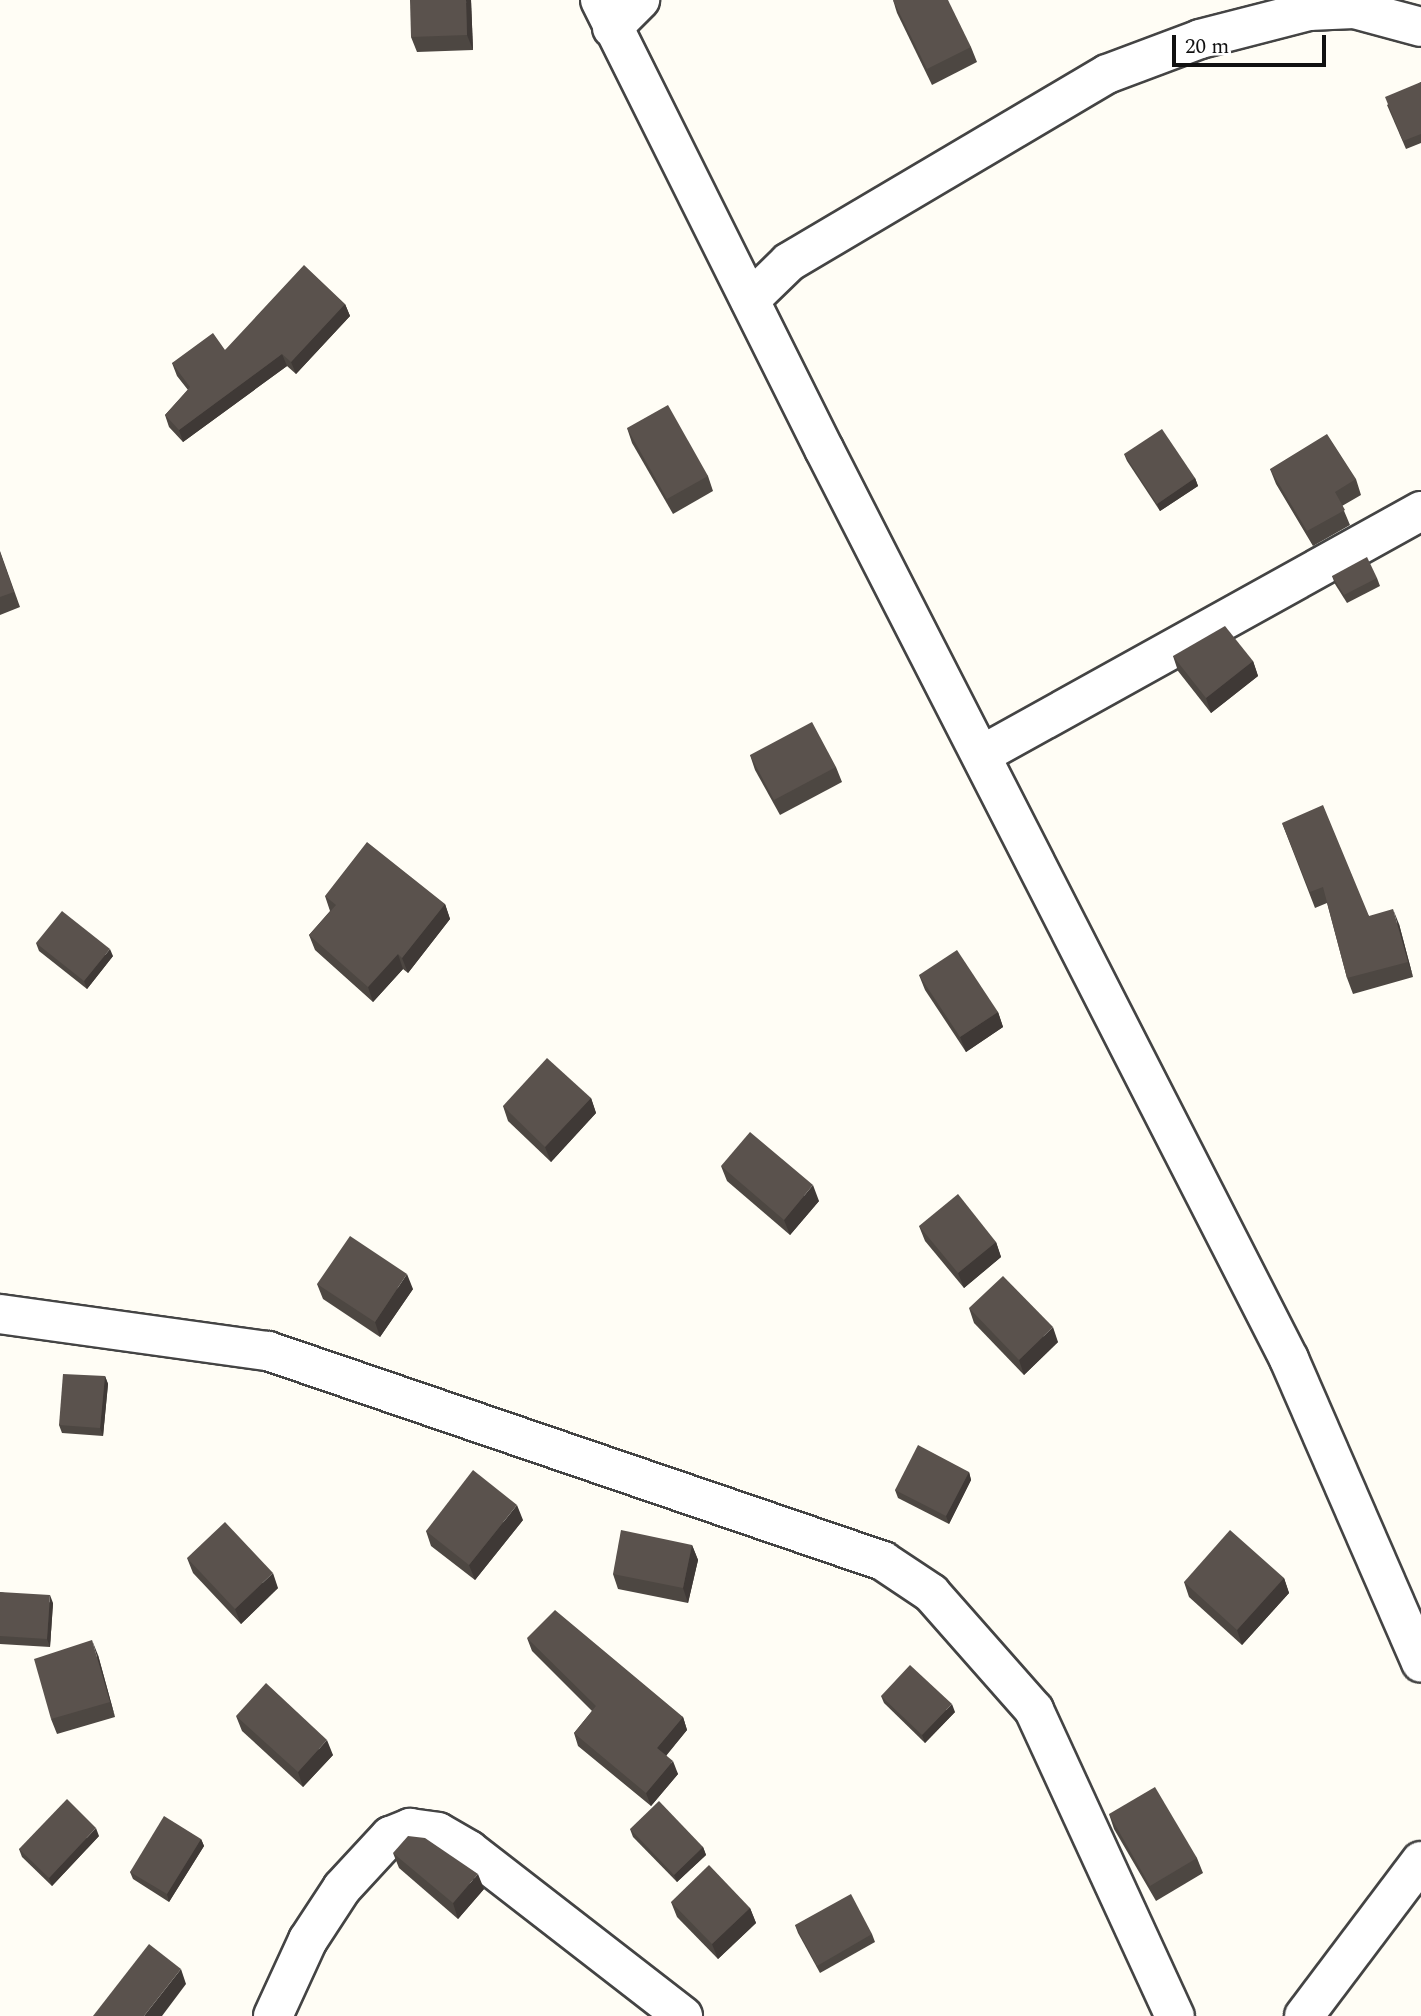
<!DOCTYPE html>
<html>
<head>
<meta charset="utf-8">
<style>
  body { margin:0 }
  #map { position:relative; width:1421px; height:2016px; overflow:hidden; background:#fffdf5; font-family:Spectral,serif }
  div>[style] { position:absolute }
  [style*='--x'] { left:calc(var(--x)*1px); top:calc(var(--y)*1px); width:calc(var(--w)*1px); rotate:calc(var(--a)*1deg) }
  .roads { filter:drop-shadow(2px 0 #444) drop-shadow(-2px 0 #444) drop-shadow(0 2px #444) drop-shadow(0 -2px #444) }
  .minor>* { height:38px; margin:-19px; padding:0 19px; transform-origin:19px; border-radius:19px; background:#fff }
  .wall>* { inset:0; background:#4d4742 }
  .shaded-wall>* { inset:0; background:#3f3936 }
  .building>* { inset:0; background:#5a524d }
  span { translate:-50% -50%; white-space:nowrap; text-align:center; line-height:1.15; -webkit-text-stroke:7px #fff; paint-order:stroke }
  .scale { position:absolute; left:1172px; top:35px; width:154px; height:32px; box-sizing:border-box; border:4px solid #111; border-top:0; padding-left:9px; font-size:21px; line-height:24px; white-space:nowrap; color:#111; -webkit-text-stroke:5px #fff; paint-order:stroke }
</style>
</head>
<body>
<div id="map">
  <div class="roads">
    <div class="minor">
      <div style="--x:600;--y:0;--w:502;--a:63.49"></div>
      <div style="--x:824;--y:449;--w:1022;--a:62.93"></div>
      <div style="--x:1289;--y:1359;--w:331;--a:66.5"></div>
      <div style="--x:612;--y:28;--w:40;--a:-45"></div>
      <div style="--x:750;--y:300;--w:54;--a:-44.3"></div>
      <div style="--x:789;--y:262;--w:369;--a:-30.6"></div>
      <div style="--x:1107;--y:74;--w:99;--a:-20.6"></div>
      <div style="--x:1200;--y:39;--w:113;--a:-14.4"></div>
      <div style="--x:1309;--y:11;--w:45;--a:-2.5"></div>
      <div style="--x:1354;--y:9;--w:69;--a:15"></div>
      <div style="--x:983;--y:754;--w:501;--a:-29.02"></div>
      <div style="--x:0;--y:1314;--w:271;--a:7.9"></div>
      <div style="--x:268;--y:1351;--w:650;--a:18.85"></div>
      <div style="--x:883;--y:1561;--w:58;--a:33.7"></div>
      <div style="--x:931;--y:1593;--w:156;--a:48.6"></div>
      <div style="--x:1034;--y:1710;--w:337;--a:65.3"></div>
      <div style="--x:273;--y:2016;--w:84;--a:-65.3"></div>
      <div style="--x:308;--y:1940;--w:62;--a:-56.8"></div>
      <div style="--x:342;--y:1888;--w:71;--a:-47.3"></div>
      <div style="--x:390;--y:1836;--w:22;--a:-22"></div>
      <div style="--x:410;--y:1828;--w:28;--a:8"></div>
      <div style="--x:438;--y:1832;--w:36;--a:30"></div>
      <div style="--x:469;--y:1850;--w:271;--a:37.8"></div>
      <div style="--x:1304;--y:2016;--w:194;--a:-53"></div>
    </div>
  </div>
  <div class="wall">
    <div style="clip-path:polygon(471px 0,473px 50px,417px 52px,411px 37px)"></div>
    <div style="clip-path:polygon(893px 0,971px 47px,977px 62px,932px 85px,897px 13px)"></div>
    <div style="clip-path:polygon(1421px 82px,1421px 143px,1406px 149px,1387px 105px)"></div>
    <div style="clip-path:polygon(345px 304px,350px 316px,296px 374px,287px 366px,183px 442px,169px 427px,165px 415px,188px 390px,177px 376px,172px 363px,225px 350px)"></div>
    <div style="clip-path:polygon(627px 428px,708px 476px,713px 491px,673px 514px,632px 443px)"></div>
    <div style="clip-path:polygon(1124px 454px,1195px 478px,1198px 486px,1160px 511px,1127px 461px)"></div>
    <div style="clip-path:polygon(1270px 469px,1356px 479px,1361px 495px,1342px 506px,1350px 525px,1313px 546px,1276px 484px)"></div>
    <div style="clip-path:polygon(0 551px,20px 607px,0 615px)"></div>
    <div style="clip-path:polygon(1332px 576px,1377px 578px,1380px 586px,1347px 603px,1335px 584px)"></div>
    <div style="clip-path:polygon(1173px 656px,1253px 661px,1258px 676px,1211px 713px,1178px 671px)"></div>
    <div style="clip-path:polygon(750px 755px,836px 767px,842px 782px,780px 815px,755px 770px)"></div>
    <div style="clip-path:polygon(1282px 823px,1369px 916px,1399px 924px,1413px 977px,1353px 994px,1347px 978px,1327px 903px,1315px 908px)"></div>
    <div style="clip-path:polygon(325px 896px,445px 904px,450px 919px,408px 973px,403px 969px,373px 1002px,315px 950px,309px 935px,330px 911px)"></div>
    <div style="clip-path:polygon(36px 943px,113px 956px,87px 989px,39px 951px)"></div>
    <div style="clip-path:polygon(919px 975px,998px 1012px,1003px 1027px,966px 1052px,925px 990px)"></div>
    <div style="clip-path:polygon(591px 1098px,596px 1113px,551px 1162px,508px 1121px,503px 1106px)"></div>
    <div style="clip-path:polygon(721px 1166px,819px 1201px,790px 1235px,727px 1181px)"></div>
    <div style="clip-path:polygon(919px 1226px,996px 1242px,1001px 1257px,964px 1288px,925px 1241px)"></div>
    <div style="clip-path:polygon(317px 1284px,413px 1289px,380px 1337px,323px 1299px)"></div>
    <div style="clip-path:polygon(969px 1308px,1058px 1342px,1024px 1375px,974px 1323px)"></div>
    <div style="clip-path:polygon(105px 1376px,108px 1384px,103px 1436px,62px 1433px,59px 1425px)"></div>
    <div style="clip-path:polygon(969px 1472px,971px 1480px,949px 1524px,898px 1498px,895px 1490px)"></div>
    <div style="clip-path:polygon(523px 1520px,475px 1580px,431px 1546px,426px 1531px)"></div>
    <div style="clip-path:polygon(692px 1545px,698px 1560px,688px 1603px,618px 1589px,613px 1574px)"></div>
    <div style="clip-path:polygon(187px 1558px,278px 1588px,241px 1624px,193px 1573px)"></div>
    <div style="clip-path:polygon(1284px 1578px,1289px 1593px,1242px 1645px,1189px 1597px,1184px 1582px)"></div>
    <div style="clip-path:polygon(0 1592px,53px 1603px,50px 1647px,0 1644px)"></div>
    <div style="clip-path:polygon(527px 1638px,683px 1717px,687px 1730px,666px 1755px,678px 1774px,651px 1806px,578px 1746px,574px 1733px,592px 1711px,532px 1651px)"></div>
    <div style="clip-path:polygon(98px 1655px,115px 1717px,57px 1734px,51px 1719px)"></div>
    <div style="clip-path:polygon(881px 1696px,955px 1712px,925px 1743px,884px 1703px)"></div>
    <div style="clip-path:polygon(236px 1716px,333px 1755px,303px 1787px,242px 1731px)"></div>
    <div style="clip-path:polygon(1109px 1814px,1197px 1858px,1203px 1873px,1156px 1901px,1114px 1829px)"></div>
    <div style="clip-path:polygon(630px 1829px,703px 1847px,706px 1855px,677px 1882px,633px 1837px)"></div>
    <div style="clip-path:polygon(99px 1836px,52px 1886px,22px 1857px,19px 1849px)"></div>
    <div style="clip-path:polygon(201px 1839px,204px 1846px,169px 1902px,133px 1879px,130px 1872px)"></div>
    <div style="clip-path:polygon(393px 1853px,484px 1889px,458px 1919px,399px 1868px)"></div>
    <div style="clip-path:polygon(671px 1902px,750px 1908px,756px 1923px,718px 1959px,677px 1917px)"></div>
    <div style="clip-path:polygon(795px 1925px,872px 1934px,875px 1942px,820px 1973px,798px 1933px)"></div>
  </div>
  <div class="shaded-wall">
    <div style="clip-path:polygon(466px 0,471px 0,473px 50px,467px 35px)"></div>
    <div style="clip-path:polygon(345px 304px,350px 316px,296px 374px,291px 362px)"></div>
    <div style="clip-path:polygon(282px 354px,287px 366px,183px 442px,179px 430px)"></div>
    <div style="clip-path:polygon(1195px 478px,1198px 486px,1160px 511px,1157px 504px)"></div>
    <div style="clip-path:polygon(1253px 661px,1258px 676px,1211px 713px,1206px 698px)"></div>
    <div style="clip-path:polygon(445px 904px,450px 919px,408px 973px,402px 958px)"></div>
    <div style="clip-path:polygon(1393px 909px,1399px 924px,1413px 977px,1408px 962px)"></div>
    <div style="clip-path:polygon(110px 949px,113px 956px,87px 989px,84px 981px)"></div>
    <div style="clip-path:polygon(398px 954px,403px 969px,373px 1002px,368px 987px)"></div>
    <div style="clip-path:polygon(998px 1012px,1003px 1027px,966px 1052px,960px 1037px)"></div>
    <div style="clip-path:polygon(591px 1098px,596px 1113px,551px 1162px,545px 1147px)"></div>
    <div style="clip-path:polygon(813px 1185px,819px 1201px,790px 1235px,784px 1220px)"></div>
    <div style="clip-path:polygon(996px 1242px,1001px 1257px,964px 1288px,958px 1273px)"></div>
    <div style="clip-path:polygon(407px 1274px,413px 1289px,380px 1337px,375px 1322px)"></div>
    <div style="clip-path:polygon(1053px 1327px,1058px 1342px,1024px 1375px,1019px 1360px)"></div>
    <div style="clip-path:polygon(105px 1376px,108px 1384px,103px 1436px,100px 1428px)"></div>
    <div style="clip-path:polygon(969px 1472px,971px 1480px,949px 1524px,946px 1516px)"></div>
    <div style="clip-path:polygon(517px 1505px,523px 1520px,475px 1580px,469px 1565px)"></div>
    <div style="clip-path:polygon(692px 1545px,698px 1560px,688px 1603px,683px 1588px)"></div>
    <div style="clip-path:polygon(273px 1573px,278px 1588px,241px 1624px,235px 1609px)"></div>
    <div style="clip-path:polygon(1284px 1578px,1289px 1593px,1242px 1645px,1237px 1630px)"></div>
    <div style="clip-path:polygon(50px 1595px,53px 1603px,50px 1647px,47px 1639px)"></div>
    <div style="clip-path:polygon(92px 1640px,98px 1655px,115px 1717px,110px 1702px)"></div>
    <div style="clip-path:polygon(952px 1704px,955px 1712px,925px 1743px,922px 1735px)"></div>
    <div style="clip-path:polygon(683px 1717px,687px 1730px,662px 1761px,657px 1748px)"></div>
    <div style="clip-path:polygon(327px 1740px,333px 1755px,303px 1787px,298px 1772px)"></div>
    <div style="clip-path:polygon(673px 1761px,678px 1774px,651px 1806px,646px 1793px)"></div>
    <div style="clip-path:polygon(96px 1828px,99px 1836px,52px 1886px,49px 1878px)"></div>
    <div style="clip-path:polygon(201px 1839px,204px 1846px,169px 1902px,167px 1894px)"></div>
    <div style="clip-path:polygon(703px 1847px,706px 1855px,677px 1882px,674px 1875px)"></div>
    <div style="clip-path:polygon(478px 1874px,484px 1889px,458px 1919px,453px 1903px)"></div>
    <div style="clip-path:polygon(750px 1908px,756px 1923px,718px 1959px,712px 1944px)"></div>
    <div style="clip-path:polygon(181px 1969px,186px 1984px,162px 2016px,144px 2016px)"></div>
  </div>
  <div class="building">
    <div style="clip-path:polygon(410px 0,466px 0,467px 35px,411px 37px)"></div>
    <div style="clip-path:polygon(893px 0,948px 0,971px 47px,927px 69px)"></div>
    <div style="clip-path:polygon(1421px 82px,1421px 134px,1403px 141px,1385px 97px)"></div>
    <div style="clip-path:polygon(304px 265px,345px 304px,291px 362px,282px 354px,179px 430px,165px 415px,190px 387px,172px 363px,213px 333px,225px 350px)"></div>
    <div style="clip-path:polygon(668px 405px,708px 476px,667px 499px,627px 428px)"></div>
    <div style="clip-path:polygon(1162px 429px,1195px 478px,1157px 504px,1124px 454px)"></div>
    <div style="clip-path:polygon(1327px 434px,1356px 479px,1335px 492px,1345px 510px,1307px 531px,1270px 469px)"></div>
    <div style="clip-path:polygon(0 552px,14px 592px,0 597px)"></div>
    <div style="clip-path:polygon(1367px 557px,1377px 578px,1344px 595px,1332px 576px)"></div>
    <div style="clip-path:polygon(1225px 626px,1253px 661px,1206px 698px,1173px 656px)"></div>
    <div style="clip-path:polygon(812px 722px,836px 767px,774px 800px,750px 755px)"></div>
    <div style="clip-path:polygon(1323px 805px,1369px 916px,1393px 909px,1408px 962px,1347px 978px,1323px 887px,1310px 892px,1282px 823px)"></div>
    <div style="clip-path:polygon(367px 842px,445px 904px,402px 958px,398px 954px,368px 987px,309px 935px,336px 905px,325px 896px)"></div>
    <div style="clip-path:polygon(62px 911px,110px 949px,84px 981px,36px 943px)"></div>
    <div style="clip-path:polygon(957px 950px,998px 1012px,960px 1037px,919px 975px)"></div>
    <div style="clip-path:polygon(547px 1058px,591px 1098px,545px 1147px,503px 1106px)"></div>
    <div style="clip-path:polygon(750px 1132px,813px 1185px,784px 1220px,721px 1166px)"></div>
    <div style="clip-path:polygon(958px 1194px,996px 1242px,958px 1273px,919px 1226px)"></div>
    <div style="clip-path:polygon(350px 1236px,407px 1274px,375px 1322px,317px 1284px)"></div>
    <div style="clip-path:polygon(1003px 1276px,1053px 1327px,1019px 1360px,969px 1308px)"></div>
    <div style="clip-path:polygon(63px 1374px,105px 1376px,100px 1428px,59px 1425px)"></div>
    <div style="clip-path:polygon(918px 1445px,969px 1472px,946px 1516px,895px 1490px)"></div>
    <div style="clip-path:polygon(473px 1470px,517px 1505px,469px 1565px,426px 1531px)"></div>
    <div style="clip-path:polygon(225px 1522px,273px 1573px,235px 1609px,187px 1558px)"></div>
    <div style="clip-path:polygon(621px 1530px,692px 1545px,683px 1588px,613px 1574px)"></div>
    <div style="clip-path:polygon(1230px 1530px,1284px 1578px,1237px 1630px,1184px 1582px)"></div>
    <div style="clip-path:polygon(0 1592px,50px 1595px,47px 1639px,0 1636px)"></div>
    <div style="clip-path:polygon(555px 1610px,683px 1717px,657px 1748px,673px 1761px,646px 1793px,574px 1733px,596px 1706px,527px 1638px)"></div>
    <div style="clip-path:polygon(92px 1640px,110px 1702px,51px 1719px,34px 1659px)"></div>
    <div style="clip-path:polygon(910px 1665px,952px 1704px,922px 1735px,881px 1696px)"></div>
    <div style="clip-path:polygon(266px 1683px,327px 1740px,298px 1772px,236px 1716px)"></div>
    <div style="clip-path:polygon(1155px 1787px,1197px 1858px,1150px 1886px,1109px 1814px)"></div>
    <div style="clip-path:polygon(67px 1799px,96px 1828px,49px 1878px,19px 1849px)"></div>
    <div style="clip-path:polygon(659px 1801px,703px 1847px,674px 1875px,630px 1829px)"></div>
    <div style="clip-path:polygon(164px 1816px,201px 1839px,167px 1894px,130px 1872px)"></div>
    <div style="clip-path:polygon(408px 1836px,425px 1838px,478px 1874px,453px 1903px,393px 1853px)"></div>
    <div style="clip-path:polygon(709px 1865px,750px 1908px,712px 1944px,671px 1902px)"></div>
    <div style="clip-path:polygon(851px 1894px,872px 1934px,817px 1966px,795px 1925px)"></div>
    <div style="clip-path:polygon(149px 1944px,181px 1969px,144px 2016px,93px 2016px)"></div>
  </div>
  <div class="scale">20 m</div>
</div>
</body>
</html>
